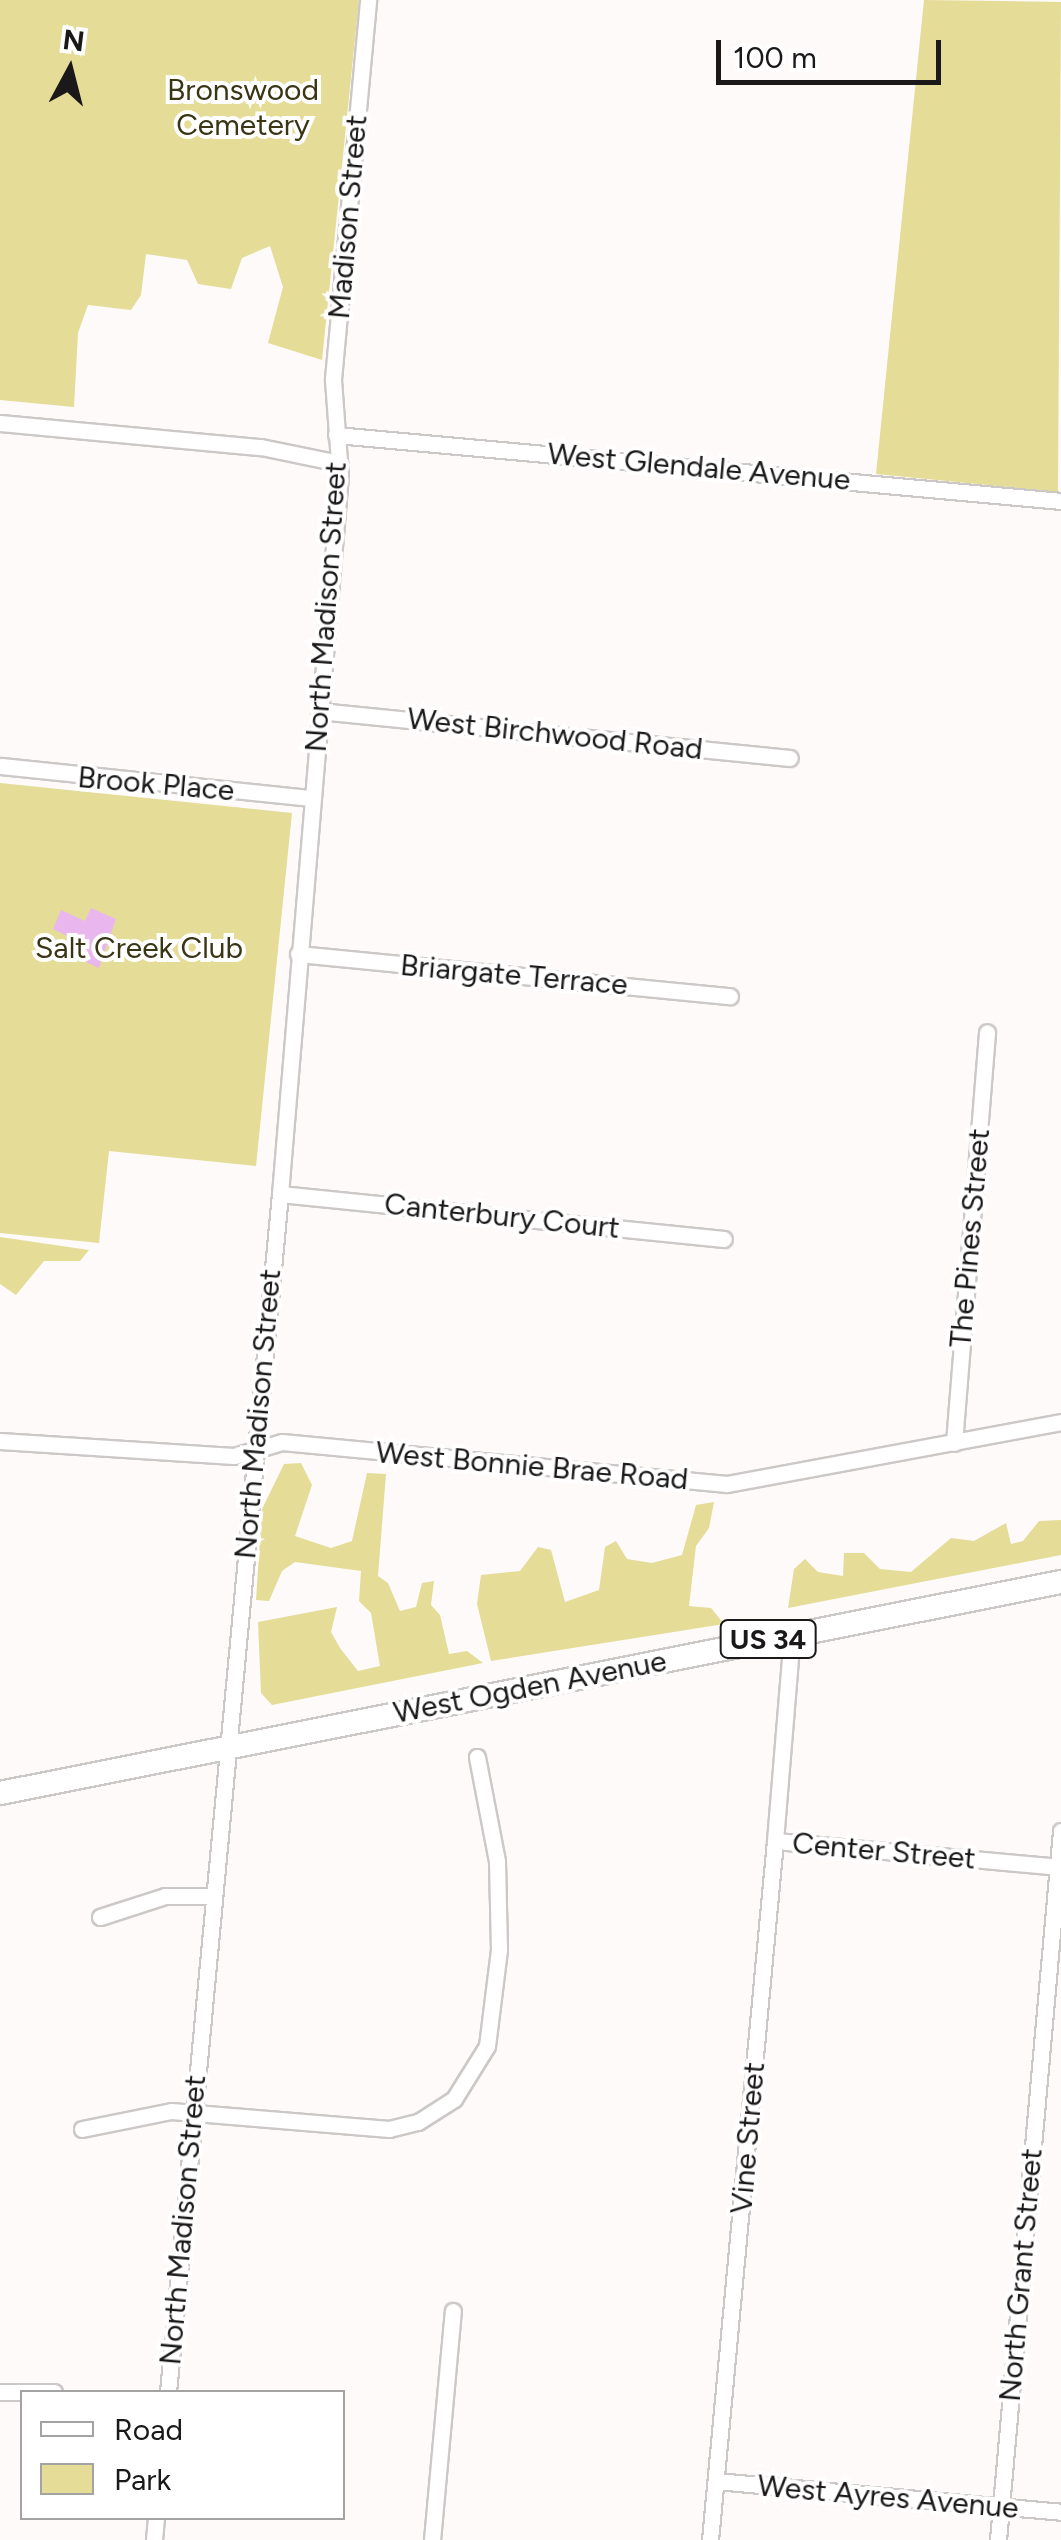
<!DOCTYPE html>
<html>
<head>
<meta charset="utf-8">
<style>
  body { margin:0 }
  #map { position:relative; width:1061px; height:2540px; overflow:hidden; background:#fefaf9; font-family:Figtree,sans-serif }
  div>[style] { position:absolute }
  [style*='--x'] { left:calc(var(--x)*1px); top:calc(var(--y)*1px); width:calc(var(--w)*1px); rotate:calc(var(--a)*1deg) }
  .green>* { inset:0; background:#e4dc97 }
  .water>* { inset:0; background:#e9b7ee }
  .roads { filter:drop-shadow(2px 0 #ccc8c7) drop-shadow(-2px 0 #ccc8c7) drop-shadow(0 2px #ccc8c7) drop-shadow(0 -2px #ccc8c7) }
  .street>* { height:15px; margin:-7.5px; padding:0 7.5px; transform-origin:7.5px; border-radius:7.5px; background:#fff }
  .primary>* { height:22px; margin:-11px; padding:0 11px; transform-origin:11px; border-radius:11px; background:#fff }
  span { translate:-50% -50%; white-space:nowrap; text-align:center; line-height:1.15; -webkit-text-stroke:8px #fff; paint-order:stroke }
  .shield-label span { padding:2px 8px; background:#fff; border:2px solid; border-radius:8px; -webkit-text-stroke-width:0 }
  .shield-label { font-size:28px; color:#1a1818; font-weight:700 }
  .park-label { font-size:30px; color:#393515 }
  .street-label { font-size:30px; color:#1a1818 }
  .legend { position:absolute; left:20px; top:2390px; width:325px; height:130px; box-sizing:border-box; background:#fff; border:2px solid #a3a3a3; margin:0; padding:12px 18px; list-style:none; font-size:30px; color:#1a1818 }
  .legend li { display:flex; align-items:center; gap:20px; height:50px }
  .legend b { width:50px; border:2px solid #a3a3a3 }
  .north { position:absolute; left:20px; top:20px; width:100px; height:100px; -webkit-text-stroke:8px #fff; paint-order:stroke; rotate:7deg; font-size:28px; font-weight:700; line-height:40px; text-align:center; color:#1a1818 }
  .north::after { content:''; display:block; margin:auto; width:35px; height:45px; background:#1a1818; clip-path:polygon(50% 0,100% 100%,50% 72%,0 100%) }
  .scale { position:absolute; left:716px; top:40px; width:225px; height:45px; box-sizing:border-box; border:5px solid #1a1818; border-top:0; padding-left:12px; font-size:30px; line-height:35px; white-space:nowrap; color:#1a1818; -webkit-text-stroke:8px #fff; paint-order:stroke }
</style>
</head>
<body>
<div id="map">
  <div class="green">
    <div style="clip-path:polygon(0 0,359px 0,322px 360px,268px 343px,283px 287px,270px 246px,242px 258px,231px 289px,198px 284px,187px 260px,146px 254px,141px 295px,131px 310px,88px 305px,78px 333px,74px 407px,0 400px)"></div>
    <div style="clip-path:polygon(924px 0,1061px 2px,1058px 492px,876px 474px)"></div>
    <div style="clip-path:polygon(0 783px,292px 813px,256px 1166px,109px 1151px,99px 1243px,0 1233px)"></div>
    <div style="clip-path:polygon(0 1237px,89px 1250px,80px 1261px,44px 1261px,16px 1295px,0 1284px)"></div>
    <div style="clip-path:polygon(301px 1463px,312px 1485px,295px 1536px,331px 1548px,352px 1541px,367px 1473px,386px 1474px,378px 1576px,388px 1583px,400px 1611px,416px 1607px,422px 1583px,434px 1581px,431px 1605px,440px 1615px,449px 1654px,467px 1651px,483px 1663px,272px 1705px,261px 1693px,258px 1622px,337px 1607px,331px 1632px,340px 1648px,358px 1671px,380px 1666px,371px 1613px,359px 1601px,361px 1571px,295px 1562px,282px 1571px,269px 1601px,256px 1600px,262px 1509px,284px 1464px)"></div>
    <div style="clip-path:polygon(714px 1502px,709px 1528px,696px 1546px,689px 1606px,711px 1608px,724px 1624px,491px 1661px,477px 1604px,481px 1575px,520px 1571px,538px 1547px,551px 1550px,565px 1602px,599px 1590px,605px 1547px,616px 1541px,627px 1559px,652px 1563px,682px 1555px,696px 1505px)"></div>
    <div style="clip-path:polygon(1061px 1520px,1061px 1555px,788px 1608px,794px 1569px,805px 1559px,818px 1572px,843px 1576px,844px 1553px,864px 1553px,880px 1569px,911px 1572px,951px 1538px,974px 1541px,1006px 1523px,1011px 1544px,1023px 1541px,1039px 1521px)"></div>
  </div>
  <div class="water">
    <div style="clip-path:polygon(91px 908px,116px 919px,99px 968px,69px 954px,75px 940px,53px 929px,61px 910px,85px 921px)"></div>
  </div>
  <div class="roads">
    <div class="street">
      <div style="--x:0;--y:423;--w:262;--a:5.3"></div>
      <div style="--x:261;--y:447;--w:80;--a:11.6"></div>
      <div style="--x:336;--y:435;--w:728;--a:5.2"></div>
      <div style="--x:319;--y:711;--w:473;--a:5.7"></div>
      <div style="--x:1;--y:766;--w:312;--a:5.9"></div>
      <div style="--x:298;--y:954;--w:434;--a:5.6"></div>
      <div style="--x:280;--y:1194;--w:446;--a:5.8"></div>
      <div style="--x:0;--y:1441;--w:234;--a:3.7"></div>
      <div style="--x:234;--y:1456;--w:50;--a:-16.3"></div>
      <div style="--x:282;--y:1442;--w:447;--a:5.4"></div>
      <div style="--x:727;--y:1484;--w:340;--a:-10.5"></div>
      <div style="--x:954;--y:1443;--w:412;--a:-85.4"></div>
      <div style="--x:775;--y:1841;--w:208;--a:-85.3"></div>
      <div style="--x:100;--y:1917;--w:68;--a:-17.9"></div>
      <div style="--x:165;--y:1896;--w:48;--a:0"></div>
      <div style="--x:82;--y:2129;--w:91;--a:-11.4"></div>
      <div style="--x:171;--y:2111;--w:219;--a:4.7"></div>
      <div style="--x:389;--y:2129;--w:30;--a:-14"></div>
      <div style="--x:418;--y:2122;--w:43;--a:-32.6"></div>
      <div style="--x:454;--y:2099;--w:62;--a:-58.1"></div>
      <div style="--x:487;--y:2046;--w:97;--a:-82.9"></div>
      <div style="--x:499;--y:1950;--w:89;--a:-91.3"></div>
      <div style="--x:497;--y:1861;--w:106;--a:-100.9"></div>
      <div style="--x:0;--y:2392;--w:54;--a:0"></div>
      <div style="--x:168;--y:2392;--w:1203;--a:-84.66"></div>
      <div style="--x:280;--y:1194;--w:721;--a:-85.23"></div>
      <div style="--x:340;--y:475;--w:96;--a:-94.2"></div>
      <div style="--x:333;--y:379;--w:381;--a:-84.7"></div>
      <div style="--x:716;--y:2481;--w:346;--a:5.1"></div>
      <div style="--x:154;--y:2540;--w:22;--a:-85"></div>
      <div style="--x:432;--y:2540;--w:230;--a:-84.8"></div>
      <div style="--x:710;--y:2540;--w:702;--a:-84.69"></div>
      <div style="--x:775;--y:1841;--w:287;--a:5.2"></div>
      <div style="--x:998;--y:2540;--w:712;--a:-84.92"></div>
    </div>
    <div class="primary">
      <div style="--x:0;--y:1793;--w:1082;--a:-11.25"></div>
    </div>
  </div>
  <div class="shield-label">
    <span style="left:768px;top:1639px">US 34</span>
  </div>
  <div class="park-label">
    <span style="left:243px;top:107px">Bronswood<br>Cemetery</span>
    <span style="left:139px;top:948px">Salt Creek Club</span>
  </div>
  <div class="street-label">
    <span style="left:348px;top:217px;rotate:-85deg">Madison Street</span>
    <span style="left:699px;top:467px;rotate:5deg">West Glendale Avenue</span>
    <span style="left:326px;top:607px;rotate:-86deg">North Madison Street</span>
    <span style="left:555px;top:734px;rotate:6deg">West Birchwood Road</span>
    <span style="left:156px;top:784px;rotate:5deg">Brook Place</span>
    <span style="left:514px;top:975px;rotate:5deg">Briargate Terrace</span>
    <span style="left:502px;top:1216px;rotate:6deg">Canterbury Court</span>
    <span style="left:970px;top:1238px;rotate:-85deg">The Pines Street</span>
    <span style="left:258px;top:1414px;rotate:-85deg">North Madison Street</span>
    <span style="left:532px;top:1466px;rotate:5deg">West Bonnie Brae Road</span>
    <span style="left:530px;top:1687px;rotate:-11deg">West Ogden Avenue</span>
    <span style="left:884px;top:1851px;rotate:5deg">Center Street</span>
    <span style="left:748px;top:2138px;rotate:-85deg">Vine Street</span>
    <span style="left:183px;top:2220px;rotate:-85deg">North Madison Street</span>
    <span style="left:1021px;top:2275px;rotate:-85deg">North Grant Street</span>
    <span style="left:888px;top:2497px;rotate:5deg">West Ayres Avenue</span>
  </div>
  <ul class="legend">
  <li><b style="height:12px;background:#fff"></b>Road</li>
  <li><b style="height:28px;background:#e4dc97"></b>Park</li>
  </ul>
  <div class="north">N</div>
  <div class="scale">100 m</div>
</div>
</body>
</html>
